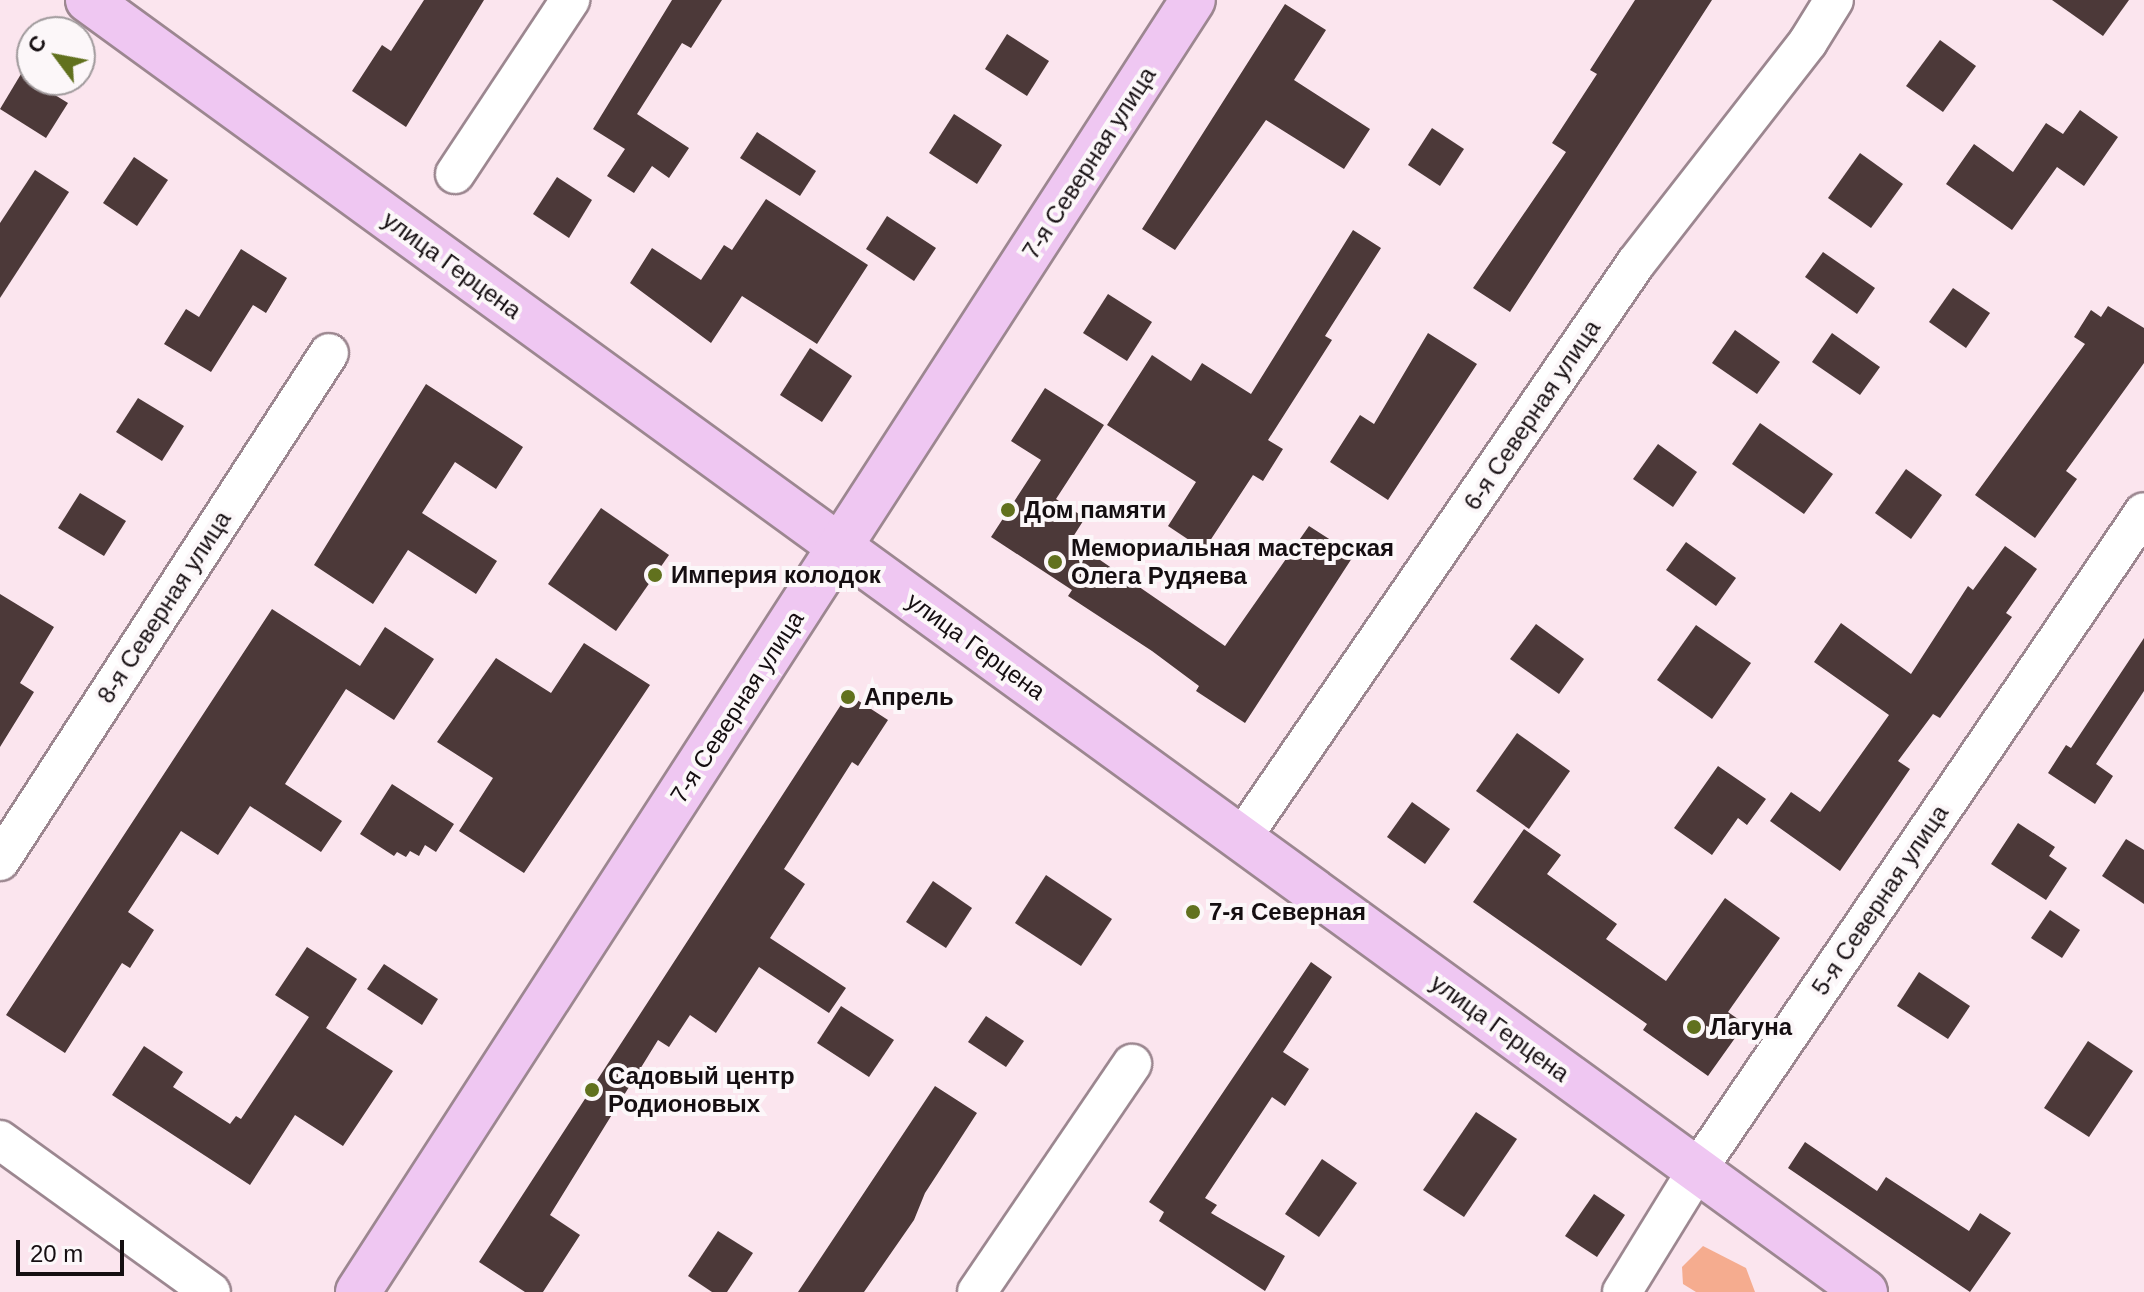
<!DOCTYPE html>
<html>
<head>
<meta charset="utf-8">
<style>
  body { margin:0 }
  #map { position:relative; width:2144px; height:1292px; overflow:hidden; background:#fbe5ee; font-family:Arial,sans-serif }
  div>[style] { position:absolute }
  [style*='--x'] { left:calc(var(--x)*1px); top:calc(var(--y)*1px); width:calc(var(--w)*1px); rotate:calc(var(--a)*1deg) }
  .green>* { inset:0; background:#f5ac8f }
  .building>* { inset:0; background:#4c3939 }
  .roads { filter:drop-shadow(2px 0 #9c8790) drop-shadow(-2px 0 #9c8790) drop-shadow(0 2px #9c8790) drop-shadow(0 -2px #9c8790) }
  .minor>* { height:38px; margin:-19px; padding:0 19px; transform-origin:19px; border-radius:19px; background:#fff }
  .major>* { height:44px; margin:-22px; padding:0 22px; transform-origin:22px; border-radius:22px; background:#efc7f2 }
  .dots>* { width:22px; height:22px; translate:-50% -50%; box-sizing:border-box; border:4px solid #fcf7f9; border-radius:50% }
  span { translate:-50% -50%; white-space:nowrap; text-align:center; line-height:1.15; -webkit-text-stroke:8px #fcf7f9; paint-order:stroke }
  .street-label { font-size:24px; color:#150e11 }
  .poi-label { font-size:24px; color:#150e11; font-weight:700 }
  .left { translate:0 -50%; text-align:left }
  .north { position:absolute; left:16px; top:16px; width:80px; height:80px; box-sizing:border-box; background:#fcf7f9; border:2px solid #a09a9c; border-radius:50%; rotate:302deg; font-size:22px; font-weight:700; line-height:32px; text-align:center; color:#150e11 }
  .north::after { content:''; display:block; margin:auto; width:28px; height:36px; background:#61711e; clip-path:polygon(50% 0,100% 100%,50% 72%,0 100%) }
  .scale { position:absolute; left:16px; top:1240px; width:108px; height:36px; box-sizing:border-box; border:4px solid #150e11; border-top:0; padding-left:10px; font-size:24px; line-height:28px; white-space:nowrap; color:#150e11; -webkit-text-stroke:6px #fcf7f9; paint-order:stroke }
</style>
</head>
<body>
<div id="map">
  <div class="green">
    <div style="clip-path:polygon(1703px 1246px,1746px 1268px,1755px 1292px,1696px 1292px,1683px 1284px,1682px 1267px)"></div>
  </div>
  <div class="building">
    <div style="clip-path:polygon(424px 0,484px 0,406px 127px,352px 91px,382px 45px,391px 51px)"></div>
    <div style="clip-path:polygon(672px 0,722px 0,691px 48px,682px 43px,637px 114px,689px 148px,669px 178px,652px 166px,634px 193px,607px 176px,625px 149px,593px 129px)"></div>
    <div style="clip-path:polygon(1635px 0,1712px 0,1510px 312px,1473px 288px,1566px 152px,1552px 143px,1597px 74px,1590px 70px)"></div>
    <div style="clip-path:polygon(2052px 0,2129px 0,2103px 36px)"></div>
    <div style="clip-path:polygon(1285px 4px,1326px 30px,1294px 80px,1370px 129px,1344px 169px,1266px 120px,1175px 250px,1142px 229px)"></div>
    <div style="clip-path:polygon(1007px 34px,1049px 61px,1027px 96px,985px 69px)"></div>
    <div style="clip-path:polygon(1940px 40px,1976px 66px,1943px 112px,1906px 86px)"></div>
    <div style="clip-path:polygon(21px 74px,68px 103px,46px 138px,0 109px)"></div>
    <div style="clip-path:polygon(2080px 110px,2118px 137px,2084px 186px,2057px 167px,2012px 230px,1946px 184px,1974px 144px,2013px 172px,2046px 123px,2063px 134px)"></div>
    <div style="clip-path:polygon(954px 114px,1002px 145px,977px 184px,929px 153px)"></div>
    <div style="clip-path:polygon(1432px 128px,1464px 149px,1440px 186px,1408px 165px)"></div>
    <div style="clip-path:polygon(757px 132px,816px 171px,800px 196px,740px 158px)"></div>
    <div style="clip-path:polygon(1860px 153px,1903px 184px,1871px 228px,1828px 198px)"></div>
    <div style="clip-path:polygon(134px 157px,168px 180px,137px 226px,103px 203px)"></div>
    <div style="clip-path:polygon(35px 170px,69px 192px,0 298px,0 223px)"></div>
    <div style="clip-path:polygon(557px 177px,592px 200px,569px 238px,533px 214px)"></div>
    <div style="clip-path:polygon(766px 199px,868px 265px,817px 344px,742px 296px,711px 343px,630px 283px,652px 248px,701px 280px,724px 245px,732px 250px)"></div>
    <div style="clip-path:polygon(887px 216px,936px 248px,914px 281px,866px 249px)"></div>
    <div style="clip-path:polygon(1353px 230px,1381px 248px,1325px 336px,1332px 340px,1268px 440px,1283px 449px,1263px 481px,1253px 475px,1204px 550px,1168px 526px,1196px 482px,1107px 425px,1152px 355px,1191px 381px,1202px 363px,1251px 394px)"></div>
    <div style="clip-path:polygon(241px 249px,287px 278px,266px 313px,253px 305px,211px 372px,164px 344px,186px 309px,199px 317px)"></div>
    <div style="clip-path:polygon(1823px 252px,1875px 288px,1857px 314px,1805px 277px)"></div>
    <div style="clip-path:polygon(1953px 288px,1990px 313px,1966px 348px,1929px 322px)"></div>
    <div style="clip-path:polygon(1108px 294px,1152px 322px,1127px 361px,1083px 333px)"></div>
    <div style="clip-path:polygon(2108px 306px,2144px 328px,2144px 363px,2066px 471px,2077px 479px,2035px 538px,1975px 495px,2085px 344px,2074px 337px,2091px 310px,2101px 317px)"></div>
    <div style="clip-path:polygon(1735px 330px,1780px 362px,1757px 394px,1712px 363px)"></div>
    <div style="clip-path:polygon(1428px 333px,1477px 364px,1388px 500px,1330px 462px,1360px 415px,1374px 424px)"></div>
    <div style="clip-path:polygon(1832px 333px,1880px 367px,1860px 395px,1812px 362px)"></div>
    <div style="clip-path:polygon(810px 348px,852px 376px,822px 422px,780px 395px)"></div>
    <div style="clip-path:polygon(426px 384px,523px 447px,496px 489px,455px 462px,422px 513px,497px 561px,476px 594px,408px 550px,373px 604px,314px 565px)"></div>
    <div style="clip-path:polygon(1045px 388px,1104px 425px,1056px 499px,1085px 518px,1071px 540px,1225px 646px,1309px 526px,1354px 555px,1245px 723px,1196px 691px,1199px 686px,1152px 651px,1068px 596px,1072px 590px,991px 537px,1041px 460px,1011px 441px)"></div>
    <div style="clip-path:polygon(138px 398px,184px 426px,162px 461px,116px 432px)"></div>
    <div style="clip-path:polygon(1760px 423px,1833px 474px,1804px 514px,1732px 464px)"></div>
    <div style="clip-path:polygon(1658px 444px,1697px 472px,1673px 507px,1633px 479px)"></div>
    <div style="clip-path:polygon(1906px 469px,1942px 495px,1911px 539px,1875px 513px)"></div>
    <div style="clip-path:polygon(80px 493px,126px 521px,104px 556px,58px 528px)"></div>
    <div style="clip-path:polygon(601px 508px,669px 555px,616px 631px,548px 584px)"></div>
    <div style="clip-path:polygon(1686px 542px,1736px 578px,1716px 606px,1666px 570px)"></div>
    <div style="clip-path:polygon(2005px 546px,2037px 569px,2006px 613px,2012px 617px,1940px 718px,1933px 714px,1898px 761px,1910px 769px,1840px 871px,1770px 821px,1791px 792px,1820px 812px,1889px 715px,1814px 662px,1841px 623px,1911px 674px,1968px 586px,1973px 590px)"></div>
    <div style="clip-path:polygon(0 594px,54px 627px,20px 683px,34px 692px,0 747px)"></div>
    <div style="clip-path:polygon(272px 609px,360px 666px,385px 627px,434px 659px,394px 720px,346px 689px,285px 784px,342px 821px,321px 852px,250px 806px,218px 855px,181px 831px,128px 912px,154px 930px,130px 968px,122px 963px,65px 1053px,6px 1015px)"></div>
    <div style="clip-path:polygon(1536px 624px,1584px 659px,1559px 694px,1510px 659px)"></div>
    <div style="clip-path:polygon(1696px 625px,1751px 663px,1712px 719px,1657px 680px)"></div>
    <div style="clip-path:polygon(2144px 638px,2144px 691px,2096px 764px,2113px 776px,2095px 804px,2048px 773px,2066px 745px,2071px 748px)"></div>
    <div style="clip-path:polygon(584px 643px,650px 685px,524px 873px,459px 831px,493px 778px,437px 742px,496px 658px,551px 693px)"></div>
    <div style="clip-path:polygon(848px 694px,888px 720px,858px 766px,852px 762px,784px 869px,805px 884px,770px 938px,846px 988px,829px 1013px,759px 967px,716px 1033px,690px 1015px,669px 1047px,658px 1040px,550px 1215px,580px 1235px,543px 1292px,525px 1292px,479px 1262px)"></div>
    <div style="clip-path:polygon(1517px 733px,1570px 771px,1529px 829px,1476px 791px)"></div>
    <div style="clip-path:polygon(1718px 766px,1766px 799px,1747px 825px,1738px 818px,1712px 855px,1674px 828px)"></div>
    <div style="clip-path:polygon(392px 784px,454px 824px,436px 852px,425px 845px,419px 856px,410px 851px,406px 857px,397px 852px,394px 856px,360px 834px)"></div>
    <div style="clip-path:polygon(1412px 802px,1450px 829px,1425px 864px,1387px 837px)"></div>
    <div style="clip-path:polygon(2018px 823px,2055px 847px,2049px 856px,2067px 868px,2046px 900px,1991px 864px)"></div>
    <div style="clip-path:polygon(1524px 829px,1561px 855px,1547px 874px,1617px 924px,1606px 939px,1666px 981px,1725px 898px,1780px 938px,1728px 1012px,1745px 1024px,1708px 1076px,1643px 1030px,1647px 1024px,1473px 902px)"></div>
    <div style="clip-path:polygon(2126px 839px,2144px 850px,2144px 904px,2102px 876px)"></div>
    <div style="clip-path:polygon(1046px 875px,1112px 919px,1081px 966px,1015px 923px)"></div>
    <div style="clip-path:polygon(933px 881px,972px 908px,946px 948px,906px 922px)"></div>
    <div style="clip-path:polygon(2050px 910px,2080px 930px,2062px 958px,2031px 938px)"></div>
    <div style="clip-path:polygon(307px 947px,357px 979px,326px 1028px,393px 1071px,343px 1146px,295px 1115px,250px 1185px,112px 1095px,144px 1046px,183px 1072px,173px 1087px,230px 1124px,236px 1116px,241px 1119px,309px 1017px,275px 995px)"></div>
    <div style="clip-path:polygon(1311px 962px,1332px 977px,1283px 1052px,1309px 1069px,1285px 1106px,1272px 1097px,1205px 1198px,1217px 1205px,1211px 1213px,1285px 1256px,1265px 1291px,1159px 1221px,1164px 1212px,1149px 1202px)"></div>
    <div style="clip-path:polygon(384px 964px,438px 999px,422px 1025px,367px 989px)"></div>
    <div style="clip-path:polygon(1919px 972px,1970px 1006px,1948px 1039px,1897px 1006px)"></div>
    <div style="clip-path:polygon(841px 1006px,894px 1040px,869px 1077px,817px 1043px)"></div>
    <div style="clip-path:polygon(986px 1016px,1024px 1041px,1006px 1067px,968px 1042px)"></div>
    <div style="clip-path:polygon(2088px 1041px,2133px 1071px,2089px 1137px,2044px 1108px)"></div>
    <div style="clip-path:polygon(935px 1086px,977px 1113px,925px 1193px,914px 1220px,864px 1292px,798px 1292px)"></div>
    <div style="clip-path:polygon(1476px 1112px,1517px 1139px,1464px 1217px,1423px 1190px)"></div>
    <div style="clip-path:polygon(1805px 1142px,1877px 1191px,1886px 1177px,1969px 1231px,1980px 1213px,2011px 1233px,1970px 1292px,1788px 1168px)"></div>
    <div style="clip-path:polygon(1322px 1159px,1357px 1183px,1319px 1237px,1285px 1214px)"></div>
    <div style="clip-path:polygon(1594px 1194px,1625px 1215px,1597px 1257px,1565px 1236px)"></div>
    <div style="clip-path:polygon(718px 1231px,753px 1253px,727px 1292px,712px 1292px,688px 1276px)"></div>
  </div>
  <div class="roads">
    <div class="minor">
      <div style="--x:455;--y:174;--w:209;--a:-56.5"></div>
      <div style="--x:1241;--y:839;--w:698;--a:-55.56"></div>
      <div style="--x:1636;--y:263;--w:280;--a:-52.1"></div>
      <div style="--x:1808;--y:42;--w:49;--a:-58.2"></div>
      <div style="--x:0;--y:861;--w:605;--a:-57.07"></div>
      <div style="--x:0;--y:1140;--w:260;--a:35.8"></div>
      <div style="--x:977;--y:1292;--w:276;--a:-55.8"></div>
      <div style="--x:1622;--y:1292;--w:143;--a:-58.4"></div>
      <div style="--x:1697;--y:1170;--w:795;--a:-55.81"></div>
    </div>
    <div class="major">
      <div style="--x:88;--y:0;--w:2197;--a:36.02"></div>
      <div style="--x:358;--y:1292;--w:1538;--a:-57.13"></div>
    </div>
  </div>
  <div class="dots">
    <div style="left:1008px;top:510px;background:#61711e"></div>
    <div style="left:1055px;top:562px;background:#61711e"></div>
    <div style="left:655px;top:575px;background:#61711e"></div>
    <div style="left:848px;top:697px;background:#61711e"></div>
    <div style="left:1193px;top:912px;background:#61711e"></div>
    <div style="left:1694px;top:1027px;background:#61711e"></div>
    <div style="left:592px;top:1090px;background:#61711e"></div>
  </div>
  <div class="street-label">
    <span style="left:1089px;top:163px;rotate:-57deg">7-я Северная улица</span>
    <span style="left:452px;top:265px;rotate:36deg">улица Герцена</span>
    <span style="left:1532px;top:415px;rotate:-56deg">6-я Северная улица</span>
    <span style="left:164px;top:607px;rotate:-57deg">8-я Северная улица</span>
    <span style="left:976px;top:646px;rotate:36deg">улица Герцена</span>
    <span style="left:737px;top:707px;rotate:-57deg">7-я Северная улица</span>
    <span style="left:1880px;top:900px;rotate:-56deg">5-я Северная улица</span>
    <span style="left:1500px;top:1028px;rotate:36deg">улица Герцена</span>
  </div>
  <div class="poi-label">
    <span class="left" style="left:1024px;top:510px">Дом памяти</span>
    <span class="left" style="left:1071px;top:562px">Мемориальная мастерская<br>Олега Рудяева</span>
    <span class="left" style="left:671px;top:575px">Империя колодок</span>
    <span class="left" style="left:864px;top:697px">Апрель</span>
    <span class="left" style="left:1209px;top:912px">7-я Северная</span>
    <span class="left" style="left:1710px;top:1027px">Лагуна</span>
    <span class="left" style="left:608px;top:1090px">Садовый центр<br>Родионовых</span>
  </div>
  <div class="north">С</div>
  <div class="scale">20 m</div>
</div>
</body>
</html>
